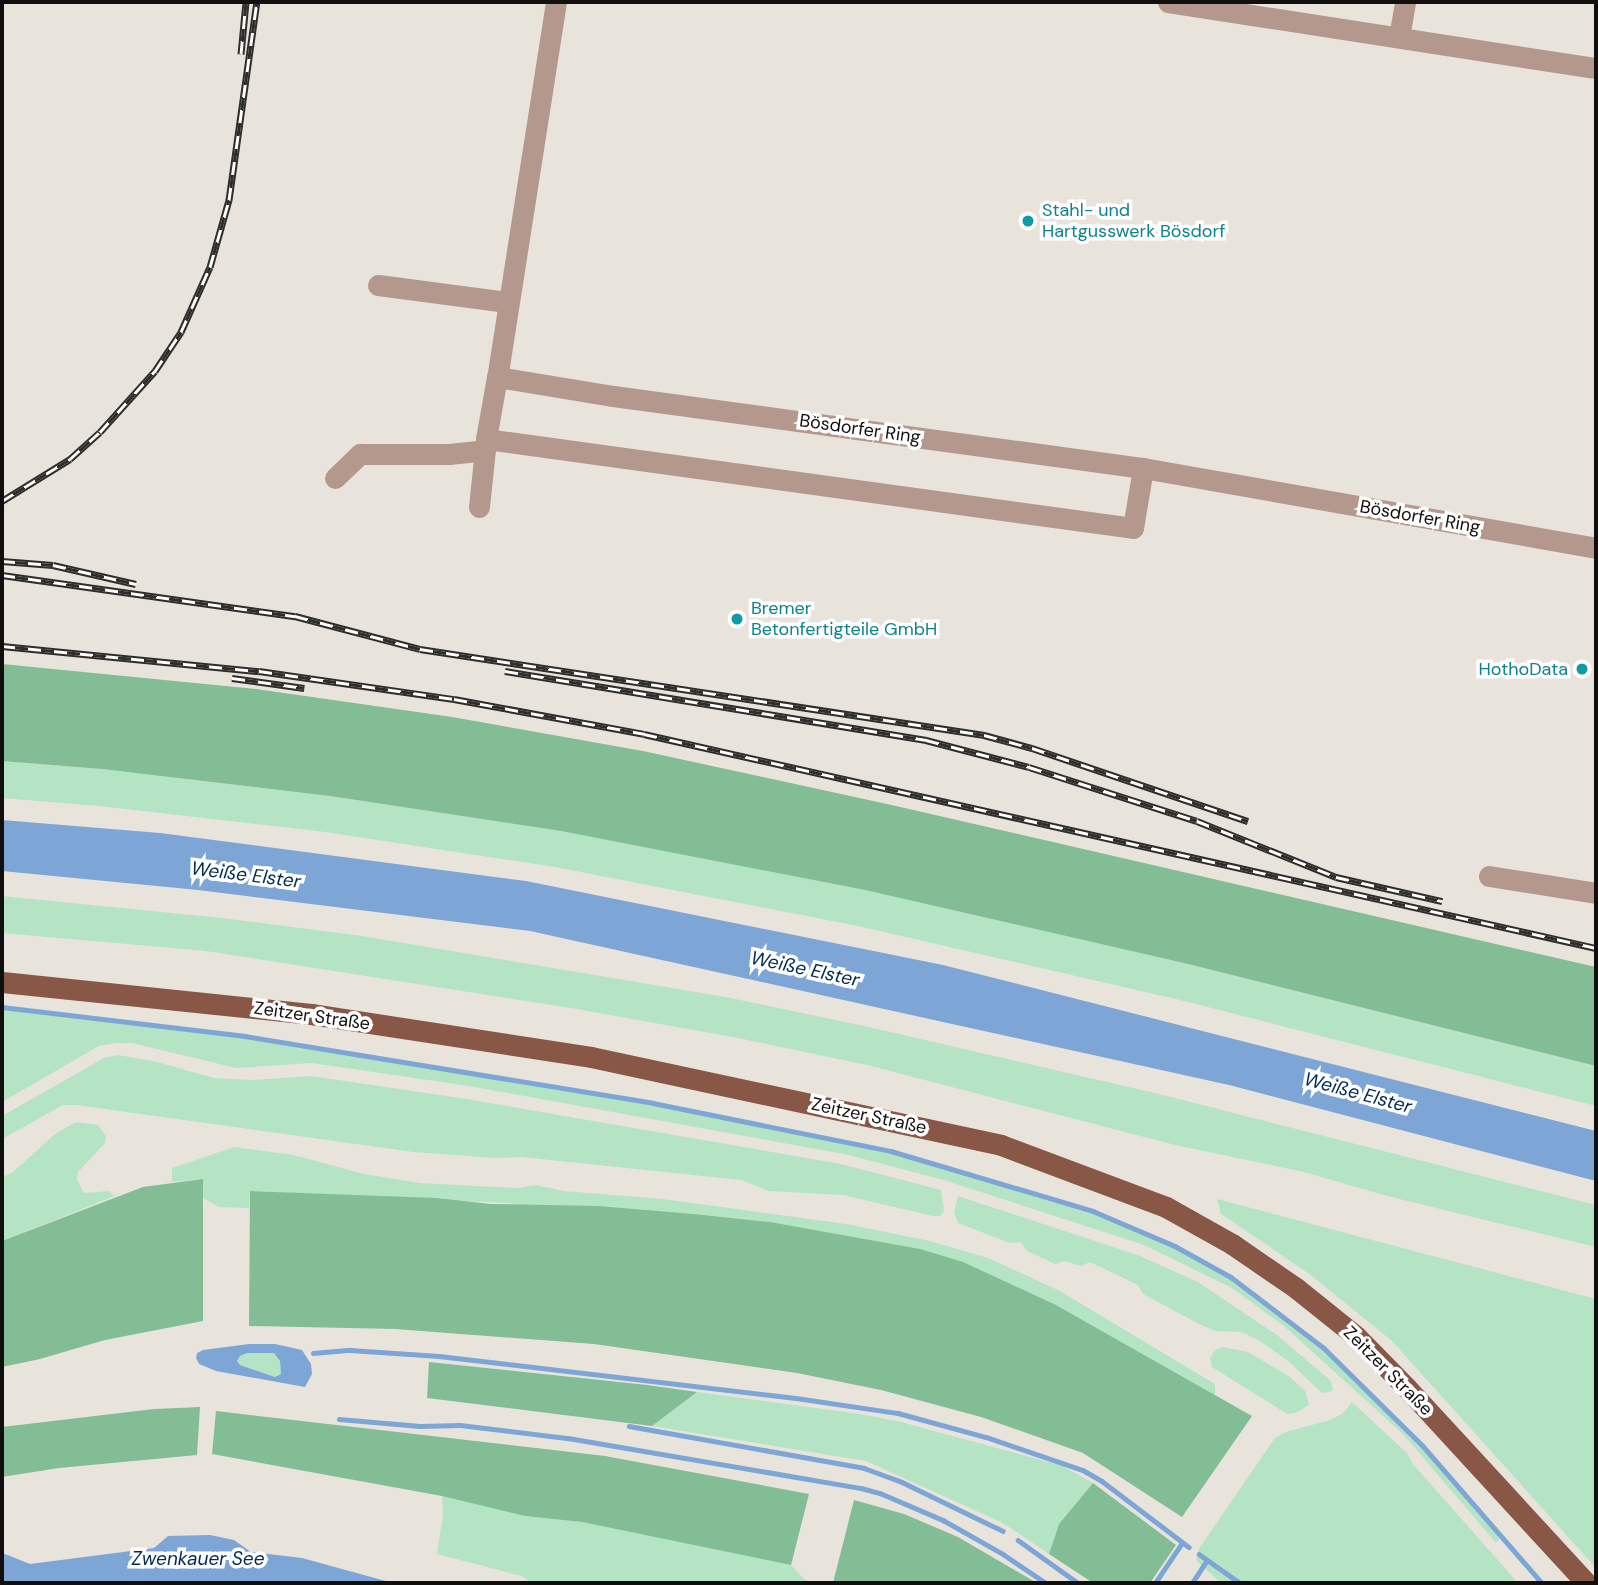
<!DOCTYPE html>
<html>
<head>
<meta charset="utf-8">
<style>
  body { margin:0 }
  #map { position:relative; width:1598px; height:1585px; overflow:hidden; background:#e8e4dc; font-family:"DM Sans",sans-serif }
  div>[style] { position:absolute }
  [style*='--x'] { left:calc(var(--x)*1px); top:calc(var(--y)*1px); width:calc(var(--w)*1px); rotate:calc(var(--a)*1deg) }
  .green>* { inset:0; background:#b5e4c4 }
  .forest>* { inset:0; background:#82bd95 }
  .water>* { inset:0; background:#7da6d7 }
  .stream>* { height:4.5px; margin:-2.25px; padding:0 2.25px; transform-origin:2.25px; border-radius:2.25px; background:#7da6d7 }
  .minor>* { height:21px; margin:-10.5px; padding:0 10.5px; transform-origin:10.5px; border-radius:10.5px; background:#b5988d }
  .major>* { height:21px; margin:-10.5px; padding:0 10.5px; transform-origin:10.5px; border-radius:10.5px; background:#895745 }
  .rail>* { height:7px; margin-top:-3.5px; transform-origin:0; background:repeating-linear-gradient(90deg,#fff 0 13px,#2f2d2a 0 26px); box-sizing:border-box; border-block:2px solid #2f2d2a }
  .dots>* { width:19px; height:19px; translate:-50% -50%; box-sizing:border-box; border:4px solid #fff; border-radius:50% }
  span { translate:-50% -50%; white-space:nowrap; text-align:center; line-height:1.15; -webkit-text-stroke:7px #fff; paint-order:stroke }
  .culture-label { font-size:18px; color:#0d838f }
  .left { translate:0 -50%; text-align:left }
  .right { translate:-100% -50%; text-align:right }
  .street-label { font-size:18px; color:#110f0d }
  .water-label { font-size:19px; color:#002a56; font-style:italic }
  .frame { position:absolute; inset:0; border:4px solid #110f0d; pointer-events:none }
</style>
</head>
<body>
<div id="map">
  <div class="green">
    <div style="clip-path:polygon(2px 761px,102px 769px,330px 796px,561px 831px,865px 890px,1188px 964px,1596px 1066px,1596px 1106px,1180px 1000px,858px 926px,555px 867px,325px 832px,99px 806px,2px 798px)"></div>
    <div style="clip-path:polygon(2px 896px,222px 918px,362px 936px,726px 997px,869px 1027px,1159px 1094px,1596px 1205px,1596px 1247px,1387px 1196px,1304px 1172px,1175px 1145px,867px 1065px,738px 1038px,571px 1008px,206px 951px,2px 933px)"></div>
    <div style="clip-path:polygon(2px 1007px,245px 1036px,653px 1103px,891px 1151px,1093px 1211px,1202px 1260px,1291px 1321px,1396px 1418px,1501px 1537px,1496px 1543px,1403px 1434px,1284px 1326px,1232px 1288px,1144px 1245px,944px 1180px,844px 1154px,469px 1086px,312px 1063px,236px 1068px,132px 1043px,116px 1043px,99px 1046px,2px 1102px)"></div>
    <div style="clip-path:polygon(118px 1055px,153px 1061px,214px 1078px,253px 1080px,311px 1076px,467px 1099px,841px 1164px,941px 1190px,944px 1211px,940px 1216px,933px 1216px,843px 1195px,769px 1191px,741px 1180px,521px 1157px,495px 1158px,413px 1152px,76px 1105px,63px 1105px,2px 1139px,2px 1116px,104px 1058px)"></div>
    <div style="clip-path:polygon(76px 1122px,98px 1125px,106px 1136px,105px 1143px,78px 1172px,77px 1180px,84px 1193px,109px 1191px,115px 1196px,2px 1241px,2px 1177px,12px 1173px,55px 1134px)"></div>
    <div style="clip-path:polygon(234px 1147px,294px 1155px,364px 1174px,420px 1183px,517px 1188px,536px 1185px,564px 1191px,663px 1199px,846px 1224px,930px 1241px,988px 1258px,1060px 1291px,1215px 1384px,1215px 1395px,1056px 1305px,509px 1203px,250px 1191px,249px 1208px,219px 1207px,203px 1198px,202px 1179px,172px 1182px,172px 1168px)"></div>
    <div style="clip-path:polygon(958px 1196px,1140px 1256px,1198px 1282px,1277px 1335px,1331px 1381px,1333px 1391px,1322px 1393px,1288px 1361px,1260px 1341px,1242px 1332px,1216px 1331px,1203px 1326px,1143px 1294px,1138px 1285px,1090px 1262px,1081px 1266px,1065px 1261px,1055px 1264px,1027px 1251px,1021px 1242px,1010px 1243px,958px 1223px,954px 1213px)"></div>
    <div style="clip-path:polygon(1217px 1199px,1596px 1299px,1596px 1568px,1392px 1341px,1308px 1273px,1221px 1214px)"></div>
    <div style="clip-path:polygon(1223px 1347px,1248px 1352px,1290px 1377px,1305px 1391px,1309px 1405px,1295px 1413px,1287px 1414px,1212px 1367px,1210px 1358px,1215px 1350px)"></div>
    <div style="clip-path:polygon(247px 1353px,274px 1353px,280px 1361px,281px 1374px,275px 1377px,240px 1365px,237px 1361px,240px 1356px)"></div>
    <div style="clip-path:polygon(697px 1392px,860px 1414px,901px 1422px,1063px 1466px,1093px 1483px,1059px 1524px,1049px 1554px,1003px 1523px,866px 1461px,652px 1426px)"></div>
    <div style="clip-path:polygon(1352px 1402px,1407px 1453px,1413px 1464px,1518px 1583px,1221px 1583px,1196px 1560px,1200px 1547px,1275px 1438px,1286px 1432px,1330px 1420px,1342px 1414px)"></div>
    <div style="clip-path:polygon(442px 1496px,525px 1516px,582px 1522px,791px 1565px,808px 1583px,532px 1583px,521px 1576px,437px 1554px,443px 1515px)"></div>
  </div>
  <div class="forest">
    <div style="clip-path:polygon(2px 664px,256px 689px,452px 717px,643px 751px,896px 806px,1596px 967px,1596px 1066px,1188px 964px,865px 890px,561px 831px,330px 796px,102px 769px,2px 761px)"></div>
    <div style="clip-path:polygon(203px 1179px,203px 1321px,105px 1340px,40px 1359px,2px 1367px,2px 1241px,143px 1187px)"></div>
    <div style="clip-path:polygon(250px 1191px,436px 1198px,491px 1204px,598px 1206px,693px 1214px,770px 1222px,920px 1249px,963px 1262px,1056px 1305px,1252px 1416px,1182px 1517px,1083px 1453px,981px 1417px,881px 1390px,797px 1373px,594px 1344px,395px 1329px,249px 1326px)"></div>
    <div style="clip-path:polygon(429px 1362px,647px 1385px,697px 1392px,652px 1426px,427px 1398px)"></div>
    <div style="clip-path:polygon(200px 1407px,197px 1455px,59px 1468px,2px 1477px,2px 1427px,154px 1409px)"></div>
    <div style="clip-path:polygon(216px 1411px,605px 1456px,809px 1494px,791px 1565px,582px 1522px,525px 1516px,442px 1496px,212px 1454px)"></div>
    <div style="clip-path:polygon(1093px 1483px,1176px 1545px,1150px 1583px,1093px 1583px,1049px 1554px,1059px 1524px)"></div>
    <div style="clip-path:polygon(854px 1500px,904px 1514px,958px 1537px,1037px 1583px,833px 1583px)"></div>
  </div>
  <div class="water">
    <div style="clip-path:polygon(2px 820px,160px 833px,526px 881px,943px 965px,1596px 1131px,1596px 1181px,1229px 1085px,530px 931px,198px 890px,2px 871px)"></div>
    <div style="clip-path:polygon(evenodd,249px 1344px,275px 1344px,302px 1350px,311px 1364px,312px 1374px,305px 1387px,216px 1371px,199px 1364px,196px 1358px,197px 1353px,203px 1350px,249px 1344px,247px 1353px,274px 1353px,280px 1361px,281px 1374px,275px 1377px,240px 1365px,237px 1361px,240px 1356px,247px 1353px)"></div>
    <div style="clip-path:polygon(210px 1535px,234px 1540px,251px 1552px,302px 1558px,393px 1583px,2px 1583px,2px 1554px,5px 1554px,30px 1564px,154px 1548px,168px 1536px)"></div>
  </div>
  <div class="stream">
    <div style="--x:2;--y:1007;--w:245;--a:6.8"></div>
    <div style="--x:245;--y:1036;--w:413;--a:9.3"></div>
    <div style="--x:653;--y:1103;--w:243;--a:11.4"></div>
    <div style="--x:891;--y:1151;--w:211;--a:16.5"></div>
    <div style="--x:1093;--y:1211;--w:89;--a:23.1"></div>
    <div style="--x:1175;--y:1246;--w:64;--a:29"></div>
    <div style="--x:1231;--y:1277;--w:117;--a:37.4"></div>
    <div style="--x:1324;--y:1348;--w:139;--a:44.7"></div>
    <div style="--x:1423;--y:1446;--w:181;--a:49"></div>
    <div style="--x:313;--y:1353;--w:37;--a:-5"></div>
    <div style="--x:350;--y:1350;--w:89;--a:3.9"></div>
    <div style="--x:439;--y:1356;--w:359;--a:6.7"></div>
    <div style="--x:796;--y:1398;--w:103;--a:8.4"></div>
    <div style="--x:898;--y:1413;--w:91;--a:15.3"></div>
    <div style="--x:986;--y:1437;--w:102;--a:18.8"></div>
    <div style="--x:1083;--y:1470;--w:22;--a:30"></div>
    <div style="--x:1102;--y:1481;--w:109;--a:37.2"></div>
    <div style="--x:339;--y:1419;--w:81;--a:4.9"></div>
    <div style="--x:420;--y:1426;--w:40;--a:-1.4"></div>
    <div style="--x:460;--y:1425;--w:109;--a:6.9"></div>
    <div style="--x:568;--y:1438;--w:297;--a:9.7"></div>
    <div style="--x:861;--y:1488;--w:20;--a:15"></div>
    <div style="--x:880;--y:1493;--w:69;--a:23.2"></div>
    <div style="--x:943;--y:1520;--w:69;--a:29.5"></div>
    <div style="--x:1003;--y:1554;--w:52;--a:34"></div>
    <div style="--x:629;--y:1426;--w:239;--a:10.1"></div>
    <div style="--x:864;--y:1468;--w:40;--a:20.2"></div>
    <div style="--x:902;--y:1482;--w:112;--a:25.9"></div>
    <div style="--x:1018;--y:1540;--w:74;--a:35.6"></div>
    <div style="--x:1199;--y:1554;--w:50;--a:35.3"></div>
    <div style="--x:1155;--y:1583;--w:48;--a:-56"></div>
    <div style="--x:1192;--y:1583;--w:27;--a:-57"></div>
  </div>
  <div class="minor">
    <div style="--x:556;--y:2;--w:380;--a:98.9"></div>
    <div style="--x:497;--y:377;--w:118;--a:9.3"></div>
    <div style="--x:613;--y:396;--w:535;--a:7.74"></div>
    <div style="--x:1143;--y:468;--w:460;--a:10"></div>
    <div style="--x:1168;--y:2;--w:433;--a:8.8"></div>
    <div style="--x:1399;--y:37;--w:36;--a:-80"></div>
    <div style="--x:378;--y:285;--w:130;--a:7.5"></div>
    <div style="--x:497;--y:377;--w:63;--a:100.1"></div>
    <div style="--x:486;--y:439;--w:653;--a:7.83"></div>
    <div style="--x:1133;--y:528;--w:61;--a:-80.5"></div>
    <div style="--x:335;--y:478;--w:35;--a:-44"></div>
    <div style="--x:360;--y:454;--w:89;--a:0"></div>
    <div style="--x:449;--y:454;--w:36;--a:-6"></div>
    <div style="--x:479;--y:507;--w:68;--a:-84.1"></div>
    <div style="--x:1489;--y:876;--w:108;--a:9"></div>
  </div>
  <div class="major">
    <div style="--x:2;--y:982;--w:311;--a:5.9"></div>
    <div style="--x:311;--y:1014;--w:283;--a:8.7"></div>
    <div style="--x:591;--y:1057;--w:419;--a:12.1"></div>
    <div style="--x:1001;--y:1145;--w:176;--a:20.6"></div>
    <div style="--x:1166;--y:1207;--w:76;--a:29.3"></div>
    <div style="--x:1232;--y:1244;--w:78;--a:34.5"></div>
    <div style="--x:1296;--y:1288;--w:77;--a:38.7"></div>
    <div style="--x:1356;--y:1336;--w:73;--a:45.6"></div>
    <div style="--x:1407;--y:1388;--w:265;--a:47.4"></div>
  </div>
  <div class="rail">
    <div style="--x:241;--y:54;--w:52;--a:-84.5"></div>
    <div style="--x:2;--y:501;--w:80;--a:-31.7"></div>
    <div style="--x:70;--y:459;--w:40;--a:-42"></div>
    <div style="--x:100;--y:432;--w:82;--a:-48"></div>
    <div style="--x:155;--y:371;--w:47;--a:-56.3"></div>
    <div style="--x:181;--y:332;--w:71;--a:-66"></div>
    <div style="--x:210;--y:267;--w:70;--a:-74.2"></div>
    <div style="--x:229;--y:200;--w:200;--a:-82"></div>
    <div style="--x:2;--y:561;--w:51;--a:4.5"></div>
    <div style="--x:53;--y:565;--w:85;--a:12.9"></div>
    <div style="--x:2;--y:575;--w:296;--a:8"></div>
    <div style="--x:295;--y:616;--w:129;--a:14.8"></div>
    <div style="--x:420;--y:649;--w:571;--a:8.67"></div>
    <div style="--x:984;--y:735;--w:50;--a:15.2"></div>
    <div style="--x:1032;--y:748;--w:228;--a:18.7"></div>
    <div style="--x:2;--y:646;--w:258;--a:5.6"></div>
    <div style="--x:259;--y:671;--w:197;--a:8.2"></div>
    <div style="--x:454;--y:699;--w:193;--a:10.4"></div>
    <div style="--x:644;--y:734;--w:976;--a:12.67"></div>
    <div style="--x:505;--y:671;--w:427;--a:9.3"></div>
    <div style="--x:926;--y:740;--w:106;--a:14.7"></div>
    <div style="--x:1029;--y:767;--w:176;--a:17.8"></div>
    <div style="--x:1197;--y:821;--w:150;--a:21.9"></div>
    <div style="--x:1336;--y:877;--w:109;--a:12.8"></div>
    <div style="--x:232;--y:678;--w:73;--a:7.9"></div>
  </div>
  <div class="dots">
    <div style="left:1028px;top:221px;background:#0f9aa8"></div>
    <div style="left:737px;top:619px;background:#0f9aa8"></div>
    <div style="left:1582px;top:669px;background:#0f9aa8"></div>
  </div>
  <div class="culture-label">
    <span class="left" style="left:1042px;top:221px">Stahl- und<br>Hartgusswerk Bösdorf</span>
    <span class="left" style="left:751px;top:619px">Bremer<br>Betonfertigteile GmbH</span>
    <span class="right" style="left:1568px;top:669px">HothoData</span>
  </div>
  <div class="street-label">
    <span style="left:860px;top:429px;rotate:8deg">Bösdorfer Ring</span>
    <span style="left:1420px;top:517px;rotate:10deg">Bösdorfer Ring</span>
    <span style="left:312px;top:1016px;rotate:8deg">Zeitzer Straße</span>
    <span style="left:869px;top:1116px;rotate:12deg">Zeitzer Straße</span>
    <span style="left:1388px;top:1371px;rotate:45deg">Zeitzer Straße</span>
  </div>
  <div class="water-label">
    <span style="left:246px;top:875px;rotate:7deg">Weiße Elster</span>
    <span style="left:805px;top:969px;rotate:12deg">Weiße Elster</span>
    <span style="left:1358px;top:1093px;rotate:15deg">Weiße Elster</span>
    <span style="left:198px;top:1559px">Zwenkauer See</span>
  </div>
  <div class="frame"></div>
</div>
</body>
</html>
